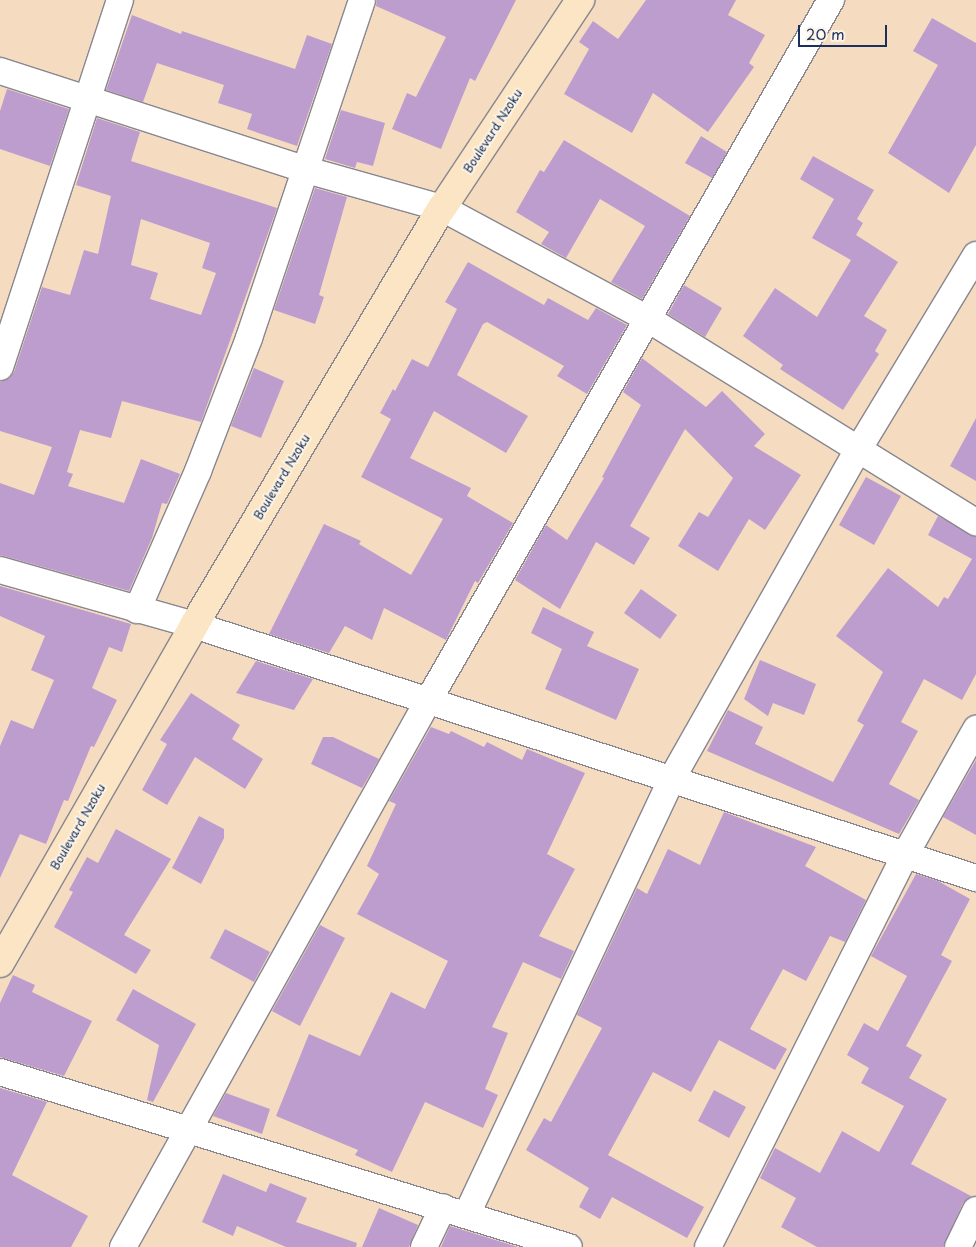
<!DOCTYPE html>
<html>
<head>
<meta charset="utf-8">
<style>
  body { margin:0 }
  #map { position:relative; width:976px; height:1247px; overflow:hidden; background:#f5dcc0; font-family:"Playpen Sans",sans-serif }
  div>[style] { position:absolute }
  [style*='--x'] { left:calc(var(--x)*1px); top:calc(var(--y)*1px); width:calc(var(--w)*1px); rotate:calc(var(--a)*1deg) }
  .building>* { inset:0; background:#bd9dce }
  .roads { filter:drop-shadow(1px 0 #88868f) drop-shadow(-1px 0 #88868f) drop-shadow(0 1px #88868f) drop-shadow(0 -1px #88868f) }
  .street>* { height:26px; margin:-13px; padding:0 13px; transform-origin:13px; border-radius:13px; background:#fff }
  .secondary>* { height:28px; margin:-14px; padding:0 14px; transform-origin:14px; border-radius:14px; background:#fce5c4 }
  span { translate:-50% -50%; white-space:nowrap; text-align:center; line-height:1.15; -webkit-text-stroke:4px #fcf5e5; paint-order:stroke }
  .street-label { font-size:12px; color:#1b2f5e }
  .scale { position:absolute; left:798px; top:25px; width:89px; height:22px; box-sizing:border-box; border:2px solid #1b2f5e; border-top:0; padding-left:6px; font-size:15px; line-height:18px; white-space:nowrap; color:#1b2f5e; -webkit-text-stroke:4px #fcf5e5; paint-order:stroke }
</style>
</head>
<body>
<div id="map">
  <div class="building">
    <div style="clip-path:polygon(377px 0,516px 0,475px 81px,470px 78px,441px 149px,392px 129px,407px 93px,416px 97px,446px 37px,376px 6px)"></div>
    <div style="clip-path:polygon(646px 0,736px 0,728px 15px,765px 35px,749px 63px,754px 67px,708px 132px,653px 93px,632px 133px,564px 94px,589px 49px,579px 42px,593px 21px,618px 39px)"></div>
    <div style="clip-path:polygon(132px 15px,181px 34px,182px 31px,295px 69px,307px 35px,332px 44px,297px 146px,247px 129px,252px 114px,218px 103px,224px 85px,157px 63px,143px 102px,106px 90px)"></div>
    <div style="clip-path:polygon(932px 18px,976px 43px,976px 145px,949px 193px,888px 153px,938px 65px,913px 51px)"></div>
    <div style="clip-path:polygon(7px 89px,69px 109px,50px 166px,0 149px,0 111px)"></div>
    <div style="clip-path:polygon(341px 110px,385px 123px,373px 166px,357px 162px,355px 168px,325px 159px)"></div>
    <div style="clip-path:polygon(evenodd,97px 118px,140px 132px,131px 161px,277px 208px,201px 422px,122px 401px,111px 438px,80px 430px,67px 472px,73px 474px,68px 486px,124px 503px,141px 459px,180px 474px,167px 504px,162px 503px,152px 538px,129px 591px,0 555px,0 483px,34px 495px,52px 447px,0 431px,0 382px,10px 378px,14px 372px,42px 287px,70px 295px,84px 250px,98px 254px,111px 196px,76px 185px,97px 118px,141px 219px,210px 243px,202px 268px,216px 273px,201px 315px,150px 299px,158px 273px,131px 265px,141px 219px)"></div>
    <div style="clip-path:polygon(701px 136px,727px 152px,712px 178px,685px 163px)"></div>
    <div style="clip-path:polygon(564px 140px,690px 216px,642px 299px,611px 282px,645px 226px,600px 199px,566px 258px,541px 244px,549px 232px,516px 212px,540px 170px,544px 172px)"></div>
    <div style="clip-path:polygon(813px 156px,874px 190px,857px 219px,863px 223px,856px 235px,898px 262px,864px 316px,887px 330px,875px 351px,879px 354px,843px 410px,780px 369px,783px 365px,743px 336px,775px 288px,817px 317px,851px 260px,812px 238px,834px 199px,800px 179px)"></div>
    <div style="clip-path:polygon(315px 188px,347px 197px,319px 295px,324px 297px,315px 324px,274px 310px)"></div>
    <div style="clip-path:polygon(468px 262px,544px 305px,548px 298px,588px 320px,596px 308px,627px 325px,587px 394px,557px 376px,564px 366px,487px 322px,483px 324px,457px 375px,528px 416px,506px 453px,434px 411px,410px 458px,471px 488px,467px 496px,513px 523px,478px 583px,475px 581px,446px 640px,384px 608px,372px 640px,345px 626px,329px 653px,269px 634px,324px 524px,361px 541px,359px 544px,411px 575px,443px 519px,361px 477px,391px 419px,380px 413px,393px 389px,395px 391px,412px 359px,428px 367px,457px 309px,445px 302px)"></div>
    <div style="clip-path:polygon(684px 285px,722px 308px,705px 337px,668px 314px)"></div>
    <div style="clip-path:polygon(642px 358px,706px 407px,722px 391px,765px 434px,754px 446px,801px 475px,765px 530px,749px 519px,718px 571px,678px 546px,699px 512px,708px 517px,733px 478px,685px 429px,630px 526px,650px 538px,634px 565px,596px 542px,560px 609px,515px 580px,546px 525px,567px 540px,604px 478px,602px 477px,641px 405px,623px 392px)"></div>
    <div style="clip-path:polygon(254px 368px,284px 381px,261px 438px,231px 426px)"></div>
    <div style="clip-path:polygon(976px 418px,976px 481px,950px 466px)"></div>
    <div style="clip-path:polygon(866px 477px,901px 496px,874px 545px,839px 525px)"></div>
    <div style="clip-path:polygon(938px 516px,976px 537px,976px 674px,962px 700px,924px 679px,901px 722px,918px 731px,889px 784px,919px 800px,899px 834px,707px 751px,728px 710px,763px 727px,755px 744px,833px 782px,864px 725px,857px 721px,883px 672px,836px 636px,888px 568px,938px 607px,944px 597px,948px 599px,972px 559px,928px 535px)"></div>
    <div style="clip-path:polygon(0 586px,131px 624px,122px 652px,109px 647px,92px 688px,117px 700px,94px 747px,91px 746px,68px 801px,64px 800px,46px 844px,20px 834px,0 878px,0 746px,11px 720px,33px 729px,54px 680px,31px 670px,45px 636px,0 616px)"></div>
    <div style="clip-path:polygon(641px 589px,677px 615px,660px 639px,624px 613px)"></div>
    <div style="clip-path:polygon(543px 607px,594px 632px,587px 646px,639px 669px,616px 720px,545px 689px,562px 649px,531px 633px)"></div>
    <div style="clip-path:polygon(760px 660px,816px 684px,804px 715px,773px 703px,768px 716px,744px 699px)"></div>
    <div style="clip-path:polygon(256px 661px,313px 679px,294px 710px,236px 693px)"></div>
    <div style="clip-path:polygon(191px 693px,240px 725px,232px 739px,263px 759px,245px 789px,195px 757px,167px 805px,142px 790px,167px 744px,160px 740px)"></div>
    <div style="clip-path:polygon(431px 727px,449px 734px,451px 731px,484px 747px,487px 742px,522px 760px,527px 749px,585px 773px,547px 854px,575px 869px,539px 936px,574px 951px,561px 979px,523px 962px,492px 1027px,508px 1033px,485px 1089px,498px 1095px,483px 1128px,425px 1102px,392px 1172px,355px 1155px,358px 1150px,276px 1116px,309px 1034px,360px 1056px,391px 992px,425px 1009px,448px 961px,357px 914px,379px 874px,367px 866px,396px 804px,389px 801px)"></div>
    <div style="clip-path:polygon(323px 737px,333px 737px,379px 759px,362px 788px,311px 764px)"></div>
    <div style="clip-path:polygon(976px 760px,976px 835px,943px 817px)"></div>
    <div style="clip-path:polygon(724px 812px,816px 847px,805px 866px,866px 900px,845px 942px,830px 936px,806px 981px,783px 969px,750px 1029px,787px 1049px,775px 1070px,719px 1040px,691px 1092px,653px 1072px,608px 1155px,704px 1207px,687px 1238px,612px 1197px,600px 1219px,579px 1207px,589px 1188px,526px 1150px,544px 1118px,551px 1122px,602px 1028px,577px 1015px,637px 888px,647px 894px,668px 849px,700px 865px)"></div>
    <div style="clip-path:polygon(199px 816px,224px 829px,224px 838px,201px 884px,172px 868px)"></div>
    <div style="clip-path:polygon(116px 829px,171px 859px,124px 935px,151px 950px,136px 974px,54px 927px,73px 892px,69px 890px,87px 857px,98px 863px)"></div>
    <div style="clip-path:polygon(916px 874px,938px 881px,970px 899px,941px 955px,952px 961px,906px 1046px,922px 1055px,909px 1078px,947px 1099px,911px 1164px,971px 1196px,963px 1203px,943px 1247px,817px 1247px,781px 1227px,796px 1198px,760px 1178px,775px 1148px,820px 1173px,842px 1131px,879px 1152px,904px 1106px,861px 1083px,869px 1068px,847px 1055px,864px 1023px,878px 1031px,907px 976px,871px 956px)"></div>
    <div style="clip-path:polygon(320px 925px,345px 938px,300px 1026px,272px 1011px)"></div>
    <div style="clip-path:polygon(225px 929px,270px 952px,254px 982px,210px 958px)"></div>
    <div style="clip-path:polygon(13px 975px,35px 985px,32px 992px,92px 1021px,64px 1076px,0 1057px,0 1003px)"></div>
    <div style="clip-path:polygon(133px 989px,196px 1024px,153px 1102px,147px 1100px,159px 1045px,116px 1020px)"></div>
    <div style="clip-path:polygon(0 1088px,47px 1102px,12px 1175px,88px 1216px,71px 1247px,0 1247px)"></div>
    <div style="clip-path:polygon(714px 1090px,746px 1107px,729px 1138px,698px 1121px)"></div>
    <div style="clip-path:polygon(226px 1093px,270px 1109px,262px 1134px,213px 1116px)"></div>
    <div style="clip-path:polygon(223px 1174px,266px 1192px,270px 1183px,307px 1198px,296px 1222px,357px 1243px,356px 1247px,286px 1247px,237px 1226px,233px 1236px,202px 1222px)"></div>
    <div style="clip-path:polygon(379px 1208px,418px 1225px,409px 1247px,362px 1247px)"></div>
    <div style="clip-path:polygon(450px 1226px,518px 1247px,441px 1247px)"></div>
  </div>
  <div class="roads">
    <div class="street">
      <div style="--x:0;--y:71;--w:318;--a:17.9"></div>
      <div style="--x:303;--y:169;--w:144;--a:15.7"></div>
      <div style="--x:442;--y:208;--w:234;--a:28.3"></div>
      <div style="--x:648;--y:319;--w:386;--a:31.8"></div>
      <div style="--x:0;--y:367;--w:386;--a:-71.9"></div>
      <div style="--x:0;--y:570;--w:202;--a:15.8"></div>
      <div style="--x:194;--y:625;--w:822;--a:17.93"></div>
      <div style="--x:137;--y:610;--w:152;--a:-66.3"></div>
      <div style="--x:198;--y:471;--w:142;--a:-69"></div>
      <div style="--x:249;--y:338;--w:356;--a:-71.5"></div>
      <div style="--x:0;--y:1072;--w:595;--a:17.1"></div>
      <div style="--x:467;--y:1214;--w:480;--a:-64.8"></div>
      <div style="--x:671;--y:780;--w:379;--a:-60.5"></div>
      <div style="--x:858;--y:450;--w:228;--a:-58.8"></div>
      <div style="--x:123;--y:1247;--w:625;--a:-60.81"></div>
      <div style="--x:428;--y:701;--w:809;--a:-60.11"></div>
      <div style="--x:424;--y:1247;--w:44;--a:-64.6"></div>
      <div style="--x:708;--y:1247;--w:439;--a:-63.3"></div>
      <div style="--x:905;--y:855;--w:145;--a:-60.6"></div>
      <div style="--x:958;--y:1247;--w:41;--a:-64.1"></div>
    </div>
    <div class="secondary">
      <div style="--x:0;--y:963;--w:390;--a:-60.1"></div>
      <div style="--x:194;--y:625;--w:485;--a:-59.3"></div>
      <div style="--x:442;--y:208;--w:250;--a:-56.4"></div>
    </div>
  </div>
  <div class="street-label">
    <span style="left:493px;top:131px;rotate:-57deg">Boulevard Nzoku</span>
    <span style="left:282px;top:477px;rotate:-59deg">Boulevard Nzoku</span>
    <span style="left:78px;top:827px;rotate:-60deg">Boulevard Nzoku</span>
  </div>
  <div class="scale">20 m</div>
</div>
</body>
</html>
